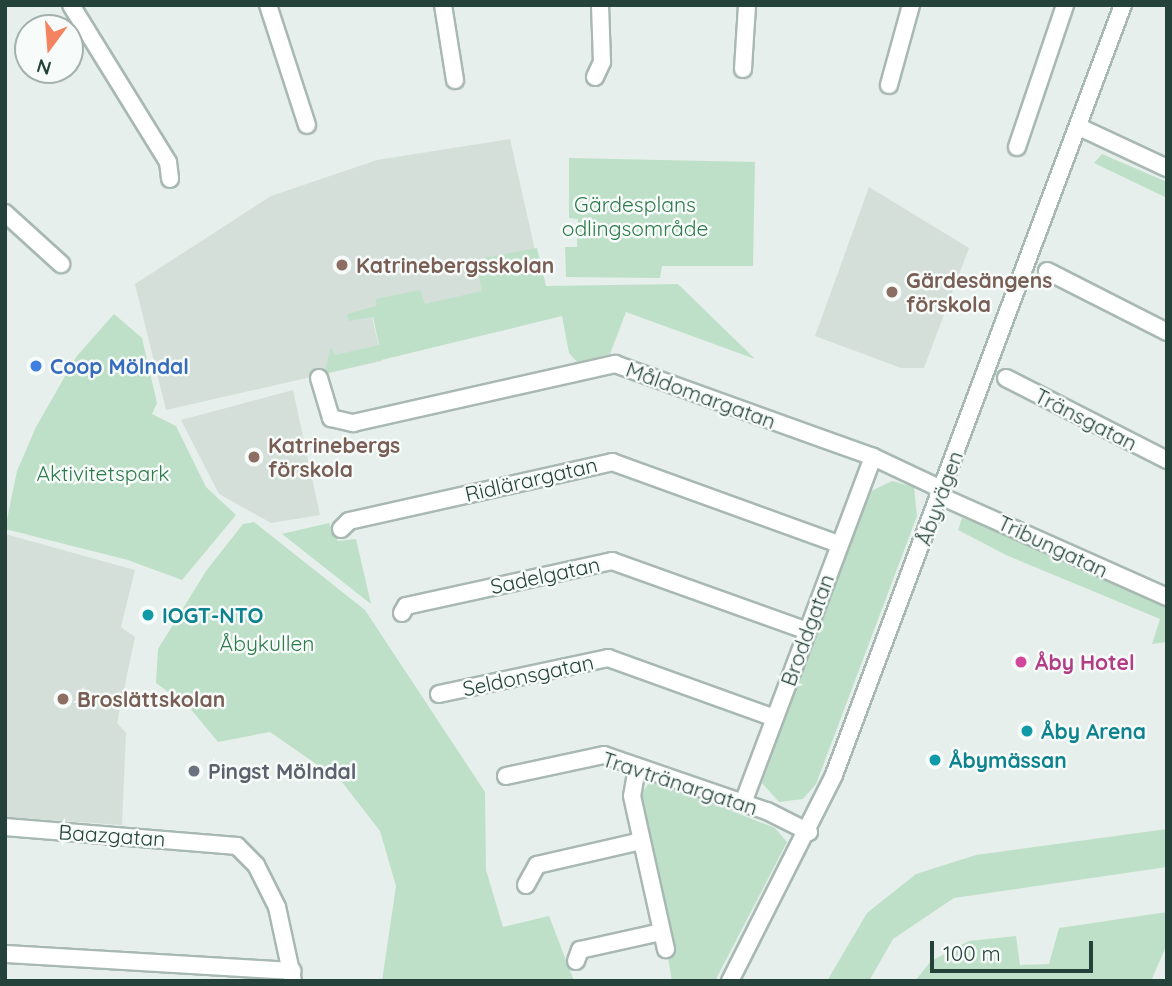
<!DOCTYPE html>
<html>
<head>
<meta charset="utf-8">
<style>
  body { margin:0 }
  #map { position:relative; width:1172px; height:986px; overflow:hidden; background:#e6efeb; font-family:Quicksand,sans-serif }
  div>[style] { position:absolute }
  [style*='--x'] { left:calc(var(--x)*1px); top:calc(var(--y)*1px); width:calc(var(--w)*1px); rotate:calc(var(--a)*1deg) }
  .built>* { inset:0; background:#d4dfda }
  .green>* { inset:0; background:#bfe0c8 }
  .roads { filter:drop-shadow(2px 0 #a8b8b2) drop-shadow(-2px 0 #a8b8b2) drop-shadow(0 2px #a8b8b2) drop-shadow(0 -2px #a8b8b2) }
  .minor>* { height:16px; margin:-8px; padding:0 8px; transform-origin:8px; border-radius:8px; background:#fff }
  .dots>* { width:19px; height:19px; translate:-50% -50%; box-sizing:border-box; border:4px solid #f7fbf9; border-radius:50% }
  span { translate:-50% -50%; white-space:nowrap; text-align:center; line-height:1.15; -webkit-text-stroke:5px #f7fbf9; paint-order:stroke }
  .park-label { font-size:21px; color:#2d7a4b }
  .education-label { font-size:21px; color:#785e54; font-weight:700 }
  .left { translate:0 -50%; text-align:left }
  .shop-label { font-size:21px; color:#366cbe; font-weight:700 }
  .street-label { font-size:21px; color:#24423a }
  .culture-label { font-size:21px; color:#0d838f; font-weight:700 }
  .hotel-label { font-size:21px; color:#b23c85; font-weight:700 }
  .worship-label { font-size:21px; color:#5b616d; font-weight:700 }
  .frame { position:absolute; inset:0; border:7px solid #24423a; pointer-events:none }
  .north { position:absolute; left:14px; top:14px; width:70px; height:70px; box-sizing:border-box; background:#f7fbf9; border:2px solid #a3b1ad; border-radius:50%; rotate:196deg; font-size:19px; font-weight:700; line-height:28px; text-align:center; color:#24423a }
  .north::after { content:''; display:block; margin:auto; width:24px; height:32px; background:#f4845f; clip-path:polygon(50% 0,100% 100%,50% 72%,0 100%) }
  .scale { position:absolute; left:930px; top:941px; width:163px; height:32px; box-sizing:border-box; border:4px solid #24423a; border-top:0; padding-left:9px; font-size:21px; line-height:24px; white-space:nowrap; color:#24423a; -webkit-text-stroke:5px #f7fbf9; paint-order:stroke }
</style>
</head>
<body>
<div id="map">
  <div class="built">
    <div style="clip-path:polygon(510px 139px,535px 250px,497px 290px,372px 317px,382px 361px,166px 410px,135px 284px,271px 196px,377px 160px)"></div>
    <div style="clip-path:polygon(869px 187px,969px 248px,924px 368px,901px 368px,815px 336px)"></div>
    <div style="clip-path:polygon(293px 390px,320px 515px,271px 523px,219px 494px,181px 420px)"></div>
    <div style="clip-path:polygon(5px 534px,135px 570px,121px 627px,135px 637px,117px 723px,126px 733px,122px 825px,5px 817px)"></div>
  </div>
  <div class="green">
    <div style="clip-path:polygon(1102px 154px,1167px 182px,1167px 198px,1094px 163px)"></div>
    <div style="clip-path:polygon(569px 158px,755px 162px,753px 266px,662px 266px,660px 278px,566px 277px,565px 247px,577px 247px,578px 219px,569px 218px)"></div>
    <div style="clip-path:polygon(537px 248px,546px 286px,678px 284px,755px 359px,626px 312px,610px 354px,578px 363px,569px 353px,562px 316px,324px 374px,331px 347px,335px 355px,379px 345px,373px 317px,349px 321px,347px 314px,376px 306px,376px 299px,420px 290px,425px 304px,482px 291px,477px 266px,485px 264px,484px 258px)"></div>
    <div style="clip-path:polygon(114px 314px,142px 338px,157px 403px,152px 414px,176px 426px,206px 487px,236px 515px,182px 580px,128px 560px,5px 529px,17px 471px,36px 427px,76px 357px)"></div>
    <div style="clip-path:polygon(892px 481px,914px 487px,917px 516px,816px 784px,803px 799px,779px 802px,762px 783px,775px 747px,867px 493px)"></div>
    <div style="clip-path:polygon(962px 518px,1010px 533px,1167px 608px,1167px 642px,1152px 644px,1160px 619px,1006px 555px,958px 530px)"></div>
    <div style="clip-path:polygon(254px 522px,365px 610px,485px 792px,486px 870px,503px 927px,549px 916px,574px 981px,382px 981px,396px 886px,380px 831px,342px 782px,270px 732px,218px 742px,189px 707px,156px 683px,158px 649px,206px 571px,243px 524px)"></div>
    <div style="clip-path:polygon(329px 523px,338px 541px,356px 539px,371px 604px,282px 534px)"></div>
    <div style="clip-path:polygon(659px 782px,775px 828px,787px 842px,715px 981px,672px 981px,640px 796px,649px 783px)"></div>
    <div style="clip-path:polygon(1167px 829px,1167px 867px,954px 898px,893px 939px,869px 981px,827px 981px,867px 913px,916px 874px,976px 855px)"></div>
    <div style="clip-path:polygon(1167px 912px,1167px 944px,1151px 981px,915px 981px,931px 961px,969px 941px,1016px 936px,1020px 965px,1049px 964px,1059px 928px)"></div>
  </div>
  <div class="roads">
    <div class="minor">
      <div style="--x:71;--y:5;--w:185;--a:58.3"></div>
      <div style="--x:168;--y:162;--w:17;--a:83"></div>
      <div style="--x:268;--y:5;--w:126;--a:72"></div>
      <div style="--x:443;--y:5;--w:76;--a:80.9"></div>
      <div style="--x:743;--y:69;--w:64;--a:-86.4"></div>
      <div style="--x:595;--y:77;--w:17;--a:-65"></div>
      <div style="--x:602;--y:62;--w:57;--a:-92"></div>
      <div style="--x:889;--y:85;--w:83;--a:-74.6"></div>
      <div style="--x:1079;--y:127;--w:97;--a:25"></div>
      <div style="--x:1017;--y:147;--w:150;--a:-71.3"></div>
      <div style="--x:5;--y:213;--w:76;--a:42.3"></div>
      <div style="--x:1047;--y:271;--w:135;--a:26.9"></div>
      <div style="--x:319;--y:378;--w:42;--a:73.3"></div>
      <div style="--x:331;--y:418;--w:23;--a:13"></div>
      <div style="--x:353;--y:423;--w:269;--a:-12.7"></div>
      <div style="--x:615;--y:364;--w:274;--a:19.8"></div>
      <div style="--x:873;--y:457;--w:75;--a:25.2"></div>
      <div style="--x:1006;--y:378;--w:181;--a:27"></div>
      <div style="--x:938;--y:495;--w:251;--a:24"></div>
      <div style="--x:341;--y:529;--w:11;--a:-45"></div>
      <div style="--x:349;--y:521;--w:270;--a:-12.6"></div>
      <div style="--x:612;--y:462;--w:241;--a:19.9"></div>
      <div style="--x:402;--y:613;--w:8;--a:-60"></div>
      <div style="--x:406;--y:606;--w:211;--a:-12.3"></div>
      <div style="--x:612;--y:561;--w:207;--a:19.7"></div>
      <div style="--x:439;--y:694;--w:173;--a:-12"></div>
      <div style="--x:608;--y:658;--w:177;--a:19.8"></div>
      <div style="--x:637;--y:768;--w:28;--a:100"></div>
      <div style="--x:632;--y:796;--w:157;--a:77.5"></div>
      <div style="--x:506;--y:776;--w:100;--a:-12.1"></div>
      <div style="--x:604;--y:755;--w:172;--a:19"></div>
      <div style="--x:767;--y:811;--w:47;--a:26.6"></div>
      <div style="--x:743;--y:803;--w:370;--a:-69.4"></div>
      <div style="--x:5;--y:827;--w:233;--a:4.7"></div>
      <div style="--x:237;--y:846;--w:27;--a:45"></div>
      <div style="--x:256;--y:865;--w:47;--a:63.4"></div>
      <div style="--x:277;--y:907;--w:76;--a:77.8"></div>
      <div style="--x:526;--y:885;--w:23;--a:-61"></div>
      <div style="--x:537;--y:865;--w:107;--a:-13"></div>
      <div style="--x:5;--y:954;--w:288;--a:3.4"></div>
      <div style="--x:576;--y:961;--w:12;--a:-70"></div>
      <div style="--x:580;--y:950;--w:83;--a:-12.5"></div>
      <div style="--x:730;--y:981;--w:231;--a:-63.2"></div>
      <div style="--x:834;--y:775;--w:822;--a:-69.43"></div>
    </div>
  </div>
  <div class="dots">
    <div style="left:342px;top:265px;background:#8d6e63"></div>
    <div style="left:892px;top:292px;background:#8d6e63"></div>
    <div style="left:36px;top:366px;background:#3f7fe0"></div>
    <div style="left:254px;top:457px;background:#8d6e63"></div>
    <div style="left:148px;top:615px;background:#0f9aa8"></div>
    <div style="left:1021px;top:662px;background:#d1479c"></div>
    <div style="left:63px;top:699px;background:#8d6e63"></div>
    <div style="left:1027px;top:731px;background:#0f9aa8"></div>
    <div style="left:935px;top:760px;background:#0f9aa8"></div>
    <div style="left:194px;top:771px;background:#6b7280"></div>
  </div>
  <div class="park-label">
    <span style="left:635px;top:216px">Gärdesplans<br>odlingsområde</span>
    <span style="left:103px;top:473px">Aktivitetspark</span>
    <span style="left:267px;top:643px">Åbykullen</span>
  </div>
  <div class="education-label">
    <span class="left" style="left:356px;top:265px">Katrinebergsskolan</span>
    <span class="left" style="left:906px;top:292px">Gärdesängens<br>förskola</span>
    <span class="left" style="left:268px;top:457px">Katrinebergs<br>förskola</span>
    <span class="left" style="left:77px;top:699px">Broslättskolan</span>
  </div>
  <div class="shop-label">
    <span class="left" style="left:50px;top:366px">Coop Mölndal</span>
  </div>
  <div class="street-label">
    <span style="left:701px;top:395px;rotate:20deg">Måldomargatan</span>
    <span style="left:1086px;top:419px;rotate:27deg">Tränsgatan</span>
    <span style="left:531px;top:479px;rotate:-13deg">Ridlärargatan</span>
    <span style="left:939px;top:498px;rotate:-70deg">Åbyvägen</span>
    <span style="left:1053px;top:546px;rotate:25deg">Tribungatan</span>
    <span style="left:545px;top:575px;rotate:-12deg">Sadelgatan</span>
    <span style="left:807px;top:630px;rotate:-70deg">Broddgatan</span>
    <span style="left:528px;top:675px;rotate:-12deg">Seldonsgatan</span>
    <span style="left:680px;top:783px;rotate:18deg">Travtränargatan</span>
    <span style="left:112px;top:835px;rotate:4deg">Baazgatan</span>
  </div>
  <div class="culture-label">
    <span class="left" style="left:162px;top:615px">IOGT-NTO</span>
    <span class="left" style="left:1041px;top:731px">Åby Arena</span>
    <span class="left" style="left:949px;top:760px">Åbymässan</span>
  </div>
  <div class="hotel-label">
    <span class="left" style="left:1035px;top:662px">Åby Hotel</span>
  </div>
  <div class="worship-label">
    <span class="left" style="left:208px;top:771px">Pingst Mölndal</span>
  </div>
  <div class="frame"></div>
  <div class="north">N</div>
  <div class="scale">100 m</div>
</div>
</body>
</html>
